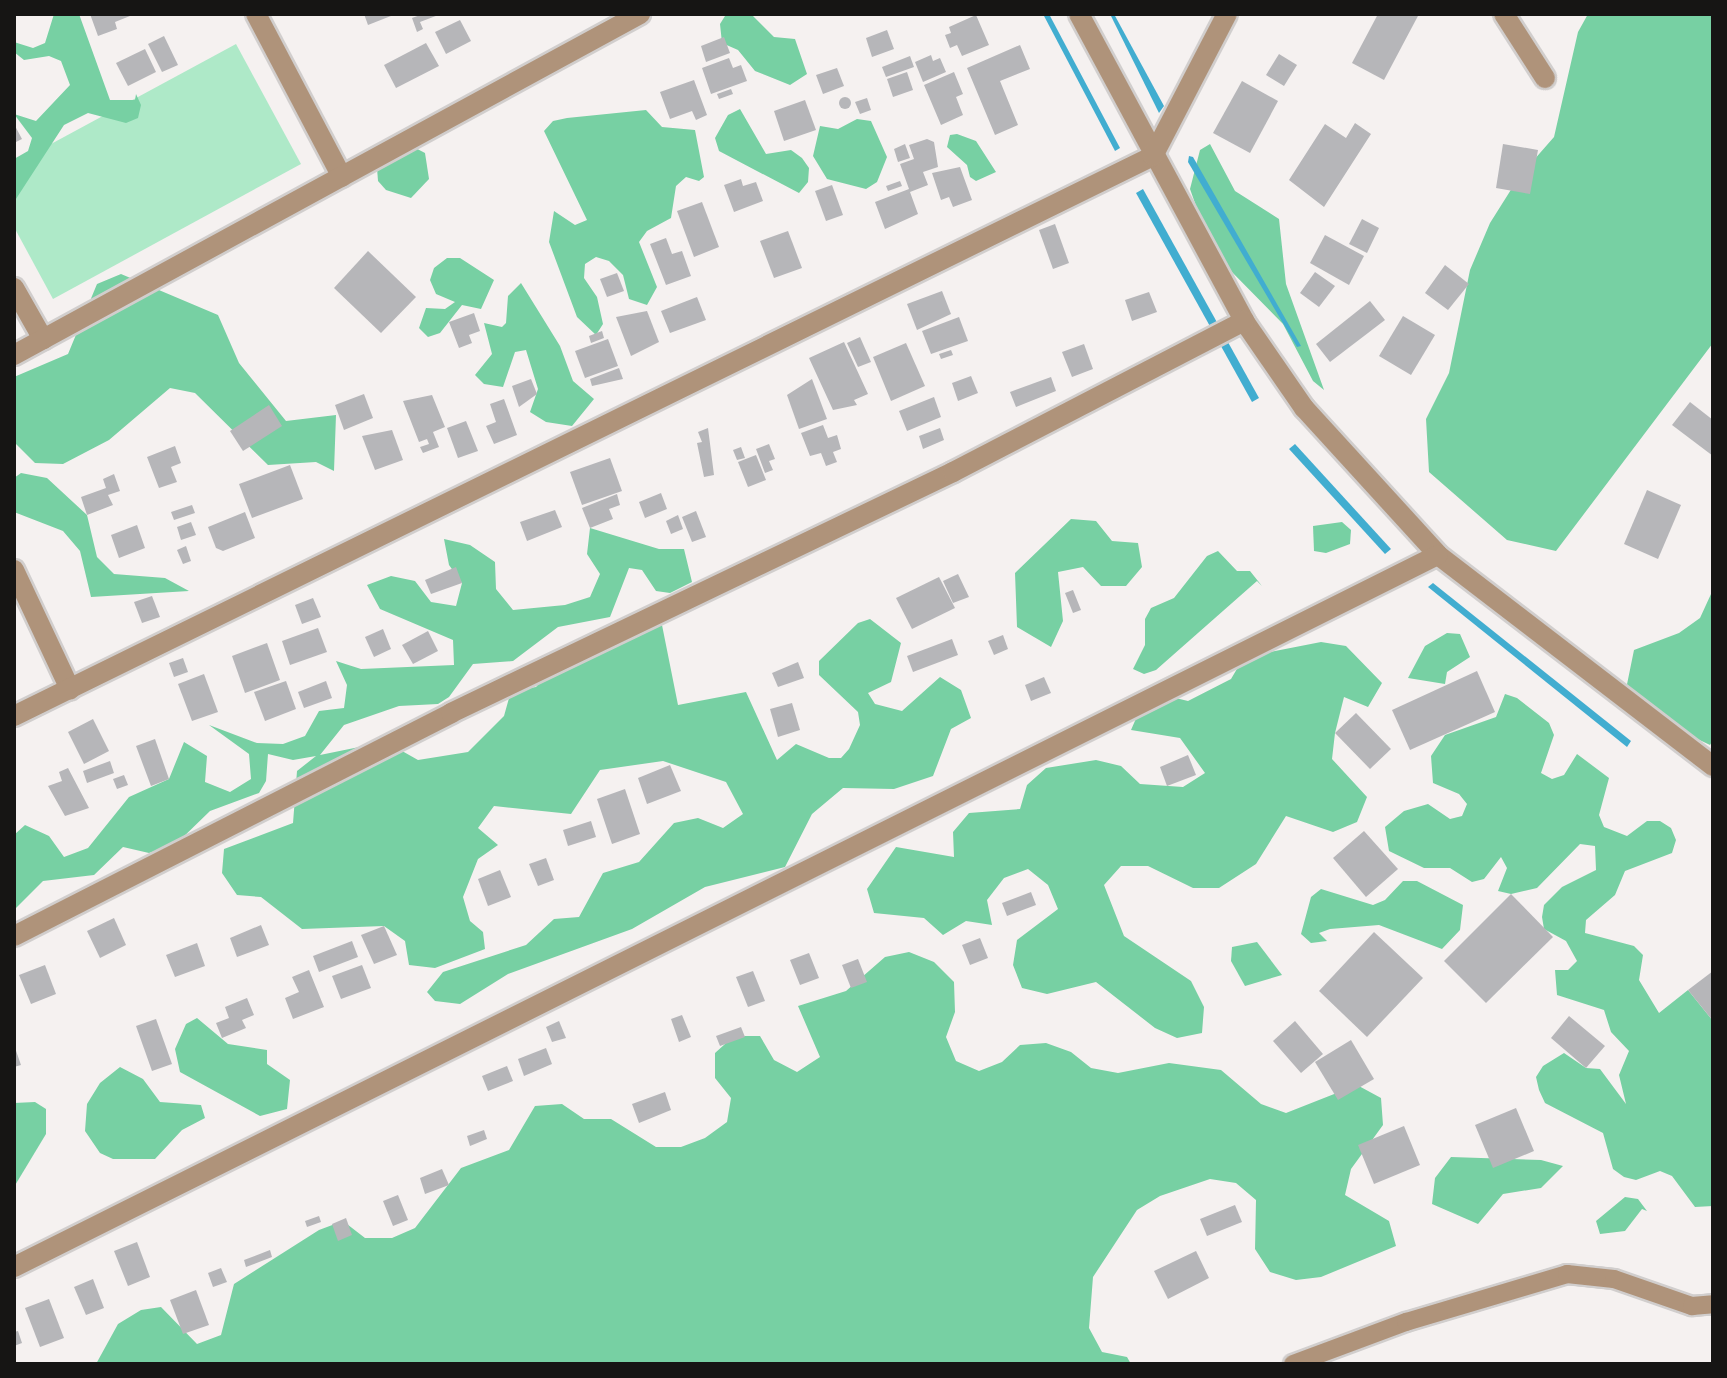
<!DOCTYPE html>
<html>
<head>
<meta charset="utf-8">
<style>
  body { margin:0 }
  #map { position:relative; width:1727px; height:1378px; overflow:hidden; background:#f5f1f0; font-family:Montserrat,sans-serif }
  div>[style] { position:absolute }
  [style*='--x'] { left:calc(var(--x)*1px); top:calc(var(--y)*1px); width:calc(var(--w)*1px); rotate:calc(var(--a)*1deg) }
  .green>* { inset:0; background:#aee9c8 }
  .forest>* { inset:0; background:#77d0a3 }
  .water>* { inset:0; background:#41add0 }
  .building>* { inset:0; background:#b6b6b9 }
  .round { border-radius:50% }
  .roads { filter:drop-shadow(2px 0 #d1cecd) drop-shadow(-2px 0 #d1cecd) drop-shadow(0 2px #d1cecd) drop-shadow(0 -2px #d1cecd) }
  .service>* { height:18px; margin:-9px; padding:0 9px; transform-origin:9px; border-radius:9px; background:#af937a }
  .minor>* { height:20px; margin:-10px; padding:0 10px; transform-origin:10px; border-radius:10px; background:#af937a }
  span { translate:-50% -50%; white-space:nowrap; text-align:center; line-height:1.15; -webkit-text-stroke:6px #fff; paint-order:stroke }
  .frame { position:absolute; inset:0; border:16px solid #161514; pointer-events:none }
</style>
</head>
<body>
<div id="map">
  <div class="green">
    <div style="clip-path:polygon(236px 44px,301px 164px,53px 299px,14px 227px,14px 164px)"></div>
  </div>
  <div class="forest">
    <div style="clip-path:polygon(54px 14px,79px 14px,110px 100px,135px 100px,136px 94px,141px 105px,138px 118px,126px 123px,88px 113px,64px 125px,14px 202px,14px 159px,28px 151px,32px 138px,14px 114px,36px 121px,70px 85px,61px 61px,49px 56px,24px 60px,14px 52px,14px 42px,33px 48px,45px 43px)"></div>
    <div style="clip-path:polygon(1588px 14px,1713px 14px,1713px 343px,1556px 551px,1507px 540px,1429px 472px,1426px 419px,1449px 373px,1470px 270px,1490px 223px,1519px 177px,1554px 137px,1578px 32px)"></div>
    <div style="clip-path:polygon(725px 16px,753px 16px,774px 37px,795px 39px,807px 74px,790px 85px,755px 71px,738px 50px,722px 43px,720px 24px)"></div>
    <div style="clip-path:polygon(740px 109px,766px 154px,791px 150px,802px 158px,809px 168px,808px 182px,799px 193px,719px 151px,715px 138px,728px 115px)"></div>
    <div style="clip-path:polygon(646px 110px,662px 127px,695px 130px,704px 177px,699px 181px,686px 177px,676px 186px,671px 218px,647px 231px,639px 242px,657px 287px,647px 305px,629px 299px,623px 275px,609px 261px,596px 257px,585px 264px,584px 278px,597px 297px,603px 324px,596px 335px,577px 317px,549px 242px,554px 211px,575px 225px,587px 220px,544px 131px,553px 121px,567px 118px)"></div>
    <div style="clip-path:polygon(857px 119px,871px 121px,887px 157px,877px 182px,866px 189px,827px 179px,813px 156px,820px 126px,838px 129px)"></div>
    <div style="clip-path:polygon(957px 134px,976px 141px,996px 172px,976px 181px,970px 177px,967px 165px,947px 147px,950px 135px)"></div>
    <div style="clip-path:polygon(402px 141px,425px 153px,429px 179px,411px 198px,386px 190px,378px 181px,377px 168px)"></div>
    <div style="clip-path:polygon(1210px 144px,1235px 191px,1279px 219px,1286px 284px,1324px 390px,1313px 381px,1283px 324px,1226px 266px,1201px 220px,1190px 189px,1200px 150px)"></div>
    <div style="clip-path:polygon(447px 258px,460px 258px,494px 280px,481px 309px,462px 305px,440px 333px,428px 337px,419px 328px,426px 308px,445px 309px,455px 302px,436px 294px,430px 280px,434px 268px)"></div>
    <div style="clip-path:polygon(121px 274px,218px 315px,239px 363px,286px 421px,336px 415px,334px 471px,316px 462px,268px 465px,195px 393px,170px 388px,109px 440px,63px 464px,35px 463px,14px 442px,14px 377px,68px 354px,97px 284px)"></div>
    <div style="clip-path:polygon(521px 283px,560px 346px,573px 381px,594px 399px,572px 426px,546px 422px,530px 412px,538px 389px,526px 350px,515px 352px,503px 387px,484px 384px,475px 375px,492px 354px,484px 323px,502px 327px,506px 323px,508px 296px)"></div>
    <div style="clip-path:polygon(21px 473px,47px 478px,87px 515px,97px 557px,114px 574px,165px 578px,189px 591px,91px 597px,80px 551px,63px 531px,14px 512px,14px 478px)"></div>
    <div style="clip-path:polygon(1071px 519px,1096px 521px,1112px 541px,1138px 543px,1142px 567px,1126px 586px,1101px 586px,1083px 567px,1058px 572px,1063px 621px,1051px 647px,1017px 627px,1015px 573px)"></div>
    <div style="clip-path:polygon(1342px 522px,1351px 530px,1350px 544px,1326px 553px,1314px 551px,1313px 526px)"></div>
    <div style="clip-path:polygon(590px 528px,659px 549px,684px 549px,692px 582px,670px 593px,656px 591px,642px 570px,629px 568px,610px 617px,558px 627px,513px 661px,473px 664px,449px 697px,438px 704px,399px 706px,344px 725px,320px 755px,369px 745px,395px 747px,418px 760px,468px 752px,504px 716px,511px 691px,536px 687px,568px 651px,624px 631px,662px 625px,678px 705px,746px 692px,777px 760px,796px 744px,829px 758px,841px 758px,849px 749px,860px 725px,858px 712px,819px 675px,819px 661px,858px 623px,870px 619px,901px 643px,891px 682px,868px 693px,875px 704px,902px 711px,940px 677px,961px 690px,971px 718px,951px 729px,933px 776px,894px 789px,843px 788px,812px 814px,785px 867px,705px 887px,632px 929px,508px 974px,460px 1004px,435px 1001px,427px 992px,443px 972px,526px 945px,554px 919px,579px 917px,603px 873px,639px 862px,674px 823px,698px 818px,723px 828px,743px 814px,726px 782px,663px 761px,600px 770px,571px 814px,494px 806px,478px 828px,498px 845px,478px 859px,463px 897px,470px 921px,483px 932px,485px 949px,435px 968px,409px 965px,405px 941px,384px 926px,302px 929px,261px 897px,237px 895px,222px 873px,224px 849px,293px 823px,297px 771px,316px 756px,293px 760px,268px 754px,266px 781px,259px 793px,210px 811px,175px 845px,149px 853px,123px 847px,94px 875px,43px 881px,14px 910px,14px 835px,25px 825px,49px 836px,64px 857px,88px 848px,129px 797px,169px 779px,184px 742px,207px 756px,205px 782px,230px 792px,251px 779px,249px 754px,209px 725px,257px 743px,283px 744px,305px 736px,319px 711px,344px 708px,347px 685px,336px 661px,361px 669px,454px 665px,453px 640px,380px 609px,367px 585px,391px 576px,415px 581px,431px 602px,456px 606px,462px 583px,449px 565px,444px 539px,470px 545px,495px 562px,496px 589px,513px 610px,565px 605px,590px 597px,600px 574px,587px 554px)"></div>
    <div style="clip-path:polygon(1218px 551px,1237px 571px,1250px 571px,1262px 586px,1257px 581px,1156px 670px,1144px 674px,1133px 669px,1145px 645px,1145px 619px,1151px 608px,1174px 598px,1207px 556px)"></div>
    <div style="clip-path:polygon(1711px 594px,1713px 740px,1710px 745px,1687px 734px,1634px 721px,1624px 699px,1634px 650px,1679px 633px,1700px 618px)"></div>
    <div style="clip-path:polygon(1447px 633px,1460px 634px,1470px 657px,1447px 672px,1445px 684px,1408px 678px,1425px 646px)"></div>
    <div style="clip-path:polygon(1321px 642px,1346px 646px,1382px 683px,1368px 707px,1344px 697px,1335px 733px,1332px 759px,1367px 797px,1357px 822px,1333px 832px,1286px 816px,1256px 864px,1219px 888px,1193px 888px,1148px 866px,1121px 866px,1104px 885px,1124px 936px,1191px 981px,1204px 1007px,1202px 1033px,1177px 1038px,1155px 1028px,1096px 982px,1047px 994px,1022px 988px,1013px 965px,1017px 940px,1058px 909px,1048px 885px,1028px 869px,1004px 878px,987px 900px,992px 925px,966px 921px,943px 935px,924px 918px,874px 913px,867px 889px,896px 847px,954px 857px,953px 832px,969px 813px,1020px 809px,1027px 785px,1046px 768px,1096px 760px,1121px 766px,1140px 784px,1183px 787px,1205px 773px,1180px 738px,1131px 730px,1141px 707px,1163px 695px,1188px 701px,1231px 679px,1244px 657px)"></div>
    <div style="clip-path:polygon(1505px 694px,1517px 698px,1549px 723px,1554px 735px,1541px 773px,1552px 779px,1564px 775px,1577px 754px,1609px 778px,1599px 815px,1604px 827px,1627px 836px,1647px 821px,1660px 821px,1671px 828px,1676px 840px,1672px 853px,1625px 871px,1615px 895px,1586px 920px,1585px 933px,1634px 946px,1643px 955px,1639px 980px,1659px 1013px,1688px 990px,1713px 1021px,1713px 1206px,1695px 1207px,1672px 1176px,1660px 1171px,1636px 1180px,1624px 1177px,1613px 1169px,1603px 1133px,1545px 1103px,1539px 1090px,1536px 1077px,1543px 1066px,1564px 1053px,1586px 1068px,1600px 1069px,1626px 1104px,1619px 1075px,1629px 1051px,1611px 1032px,1604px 1010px,1557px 995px,1555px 970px,1568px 970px,1577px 961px,1566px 941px,1544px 929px,1542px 917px,1544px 905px,1562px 887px,1596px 870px,1595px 846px,1580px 844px,1537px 888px,1511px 894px,1498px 891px,1507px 868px,1501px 857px,1484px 879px,1472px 882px,1450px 868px,1424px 868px,1389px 851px,1385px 827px,1404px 811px,1428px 804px,1450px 819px,1462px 816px,1467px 804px,1459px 794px,1433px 783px,1431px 756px,1445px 735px,1496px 717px)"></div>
    <div style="clip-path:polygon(1403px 881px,1417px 881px,1463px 905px,1460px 930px,1442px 949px,1379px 925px,1330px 929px,1319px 933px,1327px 941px,1311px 943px,1301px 934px,1311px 897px,1321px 889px,1373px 905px,1385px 900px)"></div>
    <div style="clip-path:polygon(1257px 942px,1282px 975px,1245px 986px,1231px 961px,1232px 947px)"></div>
    <div style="clip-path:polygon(909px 952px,934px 962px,954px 982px,955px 1012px,946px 1037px,956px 1061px,979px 1071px,1002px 1062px,1020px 1045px,1046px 1043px,1071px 1052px,1091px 1068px,1118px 1073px,1169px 1063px,1221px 1070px,1261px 1104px,1286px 1113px,1357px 1085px,1381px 1098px,1383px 1125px,1351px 1169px,1345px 1195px,1389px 1221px,1396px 1246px,1321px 1277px,1296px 1280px,1270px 1272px,1255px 1249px,1256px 1200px,1236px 1183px,1210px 1179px,1160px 1196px,1137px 1210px,1093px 1277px,1089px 1328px,1102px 1352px,1127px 1357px,1131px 1364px,96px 1364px,118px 1324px,141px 1310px,161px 1307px,197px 1344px,221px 1335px,234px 1284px,319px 1230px,343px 1221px,365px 1238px,392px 1238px,415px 1228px,461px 1168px,509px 1150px,535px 1106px,562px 1104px,584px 1119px,611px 1119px,656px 1147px,681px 1147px,705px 1138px,727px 1122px,731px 1098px,715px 1078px,715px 1053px,734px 1036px,760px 1036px,774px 1060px,797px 1072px,820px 1057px,798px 1006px,846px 991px,885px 957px)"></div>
    <div style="clip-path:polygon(197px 1018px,228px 1044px,267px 1050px,267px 1064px,290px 1080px,287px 1109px,260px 1116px,180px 1072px,175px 1049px,186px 1024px)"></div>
    <div style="clip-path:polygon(120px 1067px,143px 1079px,160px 1102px,201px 1105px,205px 1118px,182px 1130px,155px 1159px,113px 1159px,100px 1153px,85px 1131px,87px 1104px,100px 1083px)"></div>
    <div style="clip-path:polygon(35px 1102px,46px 1109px,46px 1134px,14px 1187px,14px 1103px)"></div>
    <div style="clip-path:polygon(1451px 1157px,1541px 1160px,1563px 1166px,1541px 1188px,1503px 1194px,1478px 1224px,1432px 1204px,1435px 1178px)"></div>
    <div style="clip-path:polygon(1625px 1197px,1638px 1199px,1647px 1211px,1642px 1209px,1625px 1231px,1600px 1234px,1596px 1221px)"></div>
  </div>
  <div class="water">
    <div style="clip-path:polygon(1043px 14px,1049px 14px,1120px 148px,1115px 151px)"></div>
    <div style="clip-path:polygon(1110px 14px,1114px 14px,1164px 106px,1159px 113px)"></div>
    <div style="clip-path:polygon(1189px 156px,1193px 157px,1301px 346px,1297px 347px,1188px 162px)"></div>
    <div style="clip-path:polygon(1143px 189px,1259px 398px,1252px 402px,1136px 193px)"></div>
    <div style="clip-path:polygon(1295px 444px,1391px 549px,1385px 554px,1289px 449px)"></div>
    <div style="clip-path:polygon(1433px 583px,1631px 741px,1627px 747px,1428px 587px)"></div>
  </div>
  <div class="building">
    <div style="clip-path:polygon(90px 14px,135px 14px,115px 22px,117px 29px,98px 36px)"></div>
    <div style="clip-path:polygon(364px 14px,396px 14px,368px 25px)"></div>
    <div style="clip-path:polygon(423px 14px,441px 14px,420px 22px,423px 29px,417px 32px,412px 18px)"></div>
    <div style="clip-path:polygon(1378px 14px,1419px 14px,1384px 80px,1352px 63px)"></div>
    <div style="clip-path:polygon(976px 15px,989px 45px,962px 56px,957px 45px,950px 48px,945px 35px,951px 33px,949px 27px)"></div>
    <div style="clip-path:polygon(460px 20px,471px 41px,446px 54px,435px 32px)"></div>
    <div style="clip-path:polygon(887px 30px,894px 49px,872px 57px,866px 38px)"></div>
    <div style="clip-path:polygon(164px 36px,178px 65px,162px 72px,148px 44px)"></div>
    <div style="clip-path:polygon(724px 37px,730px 53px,706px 62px,701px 46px)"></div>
    <div style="clip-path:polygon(426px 43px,439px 66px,396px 88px,384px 65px)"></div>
    <div style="clip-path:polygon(1020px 45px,1030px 69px,1000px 81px,1018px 125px,995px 135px,967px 68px)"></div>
    <div style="clip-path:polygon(145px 49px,156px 72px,128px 86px,116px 63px)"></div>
    <div style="clip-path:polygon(1279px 54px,1297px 65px,1284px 86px,1266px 75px)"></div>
    <div style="clip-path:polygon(931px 55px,933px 61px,940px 58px,946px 72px,923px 82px,915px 62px)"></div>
    <div style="clip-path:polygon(910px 56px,914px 67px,886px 77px,882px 67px)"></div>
    <div style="clip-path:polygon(729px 58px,733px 68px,741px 65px,747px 81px,711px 94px,702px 68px)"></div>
    <div style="clip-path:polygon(837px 68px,844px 86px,823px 94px,816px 75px)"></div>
    <div style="clip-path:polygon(907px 72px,913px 90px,893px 97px,887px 79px)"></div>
    <div style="clip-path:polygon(954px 72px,963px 94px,956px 97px,963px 115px,941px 125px,924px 85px)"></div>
    <div style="clip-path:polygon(694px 80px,707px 115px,696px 120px,692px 111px,670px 119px,660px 92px)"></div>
    <div style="clip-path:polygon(1242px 81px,1278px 101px,1250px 153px,1213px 133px)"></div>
    <div style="clip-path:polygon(731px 89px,733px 94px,719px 99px,717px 94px)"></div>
    <div class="round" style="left:839px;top:97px;width:12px;height:12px"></div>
    <div style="clip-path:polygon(867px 98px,871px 110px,860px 114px,855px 102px)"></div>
    <div style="clip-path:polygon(805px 100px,816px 130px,784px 141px,774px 111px)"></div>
    <div style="clip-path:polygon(1355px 123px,1371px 134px,1324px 207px,1289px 180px,1325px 124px,1346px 138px)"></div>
    <div style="clip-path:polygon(14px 124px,22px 139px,14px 143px)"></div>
    <div style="clip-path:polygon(927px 139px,934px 142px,938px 167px,923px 172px,928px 185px,910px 192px,918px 214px,885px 229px,875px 202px,909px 189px,900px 164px,914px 159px,909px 145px)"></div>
    <div style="clip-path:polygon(905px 144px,910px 158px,898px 162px,894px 149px)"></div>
    <div style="clip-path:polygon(1503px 144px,1538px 150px,1530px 194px,1496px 188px)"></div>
    <div style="clip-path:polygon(960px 167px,972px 200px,953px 207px,949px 197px,941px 200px,932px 173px)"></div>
    <div style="clip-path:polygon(741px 179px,743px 186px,756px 182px,763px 201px,734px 212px,724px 185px)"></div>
    <div style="clip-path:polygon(900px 181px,902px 186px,888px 191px,886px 186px)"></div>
    <div style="clip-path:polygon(832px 185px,843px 215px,826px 221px,815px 191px)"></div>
    <div style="clip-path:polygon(702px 202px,719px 247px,694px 257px,677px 211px)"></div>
    <div style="clip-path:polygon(1362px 219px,1379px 228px,1367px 253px,1349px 244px)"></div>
    <div style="clip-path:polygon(1055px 224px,1069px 263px,1053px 269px,1039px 230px)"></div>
    <div style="clip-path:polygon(788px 231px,802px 268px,774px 278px,760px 241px)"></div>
    <div style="clip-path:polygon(1325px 235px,1364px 256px,1349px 285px,1310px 263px)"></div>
    <div style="clip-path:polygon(666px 238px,672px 254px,682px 251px,691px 276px,666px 285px,650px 244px)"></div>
    <div style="clip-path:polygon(368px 251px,416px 297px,381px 333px,334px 288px)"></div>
    <div style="clip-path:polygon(1445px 265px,1469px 284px,1448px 310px,1425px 293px)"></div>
    <div style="clip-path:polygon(1315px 272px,1335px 286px,1319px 307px,1300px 293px)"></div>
    <div style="clip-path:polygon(617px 273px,624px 291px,607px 297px,600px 279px)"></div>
    <div style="clip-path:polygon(942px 291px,951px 314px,917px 330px,907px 304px)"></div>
    <div style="clip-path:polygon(1149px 292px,1157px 312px,1132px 321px,1125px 300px)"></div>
    <div style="clip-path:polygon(697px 297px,706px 320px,670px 333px,661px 311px)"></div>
    <div style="clip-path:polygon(1370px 301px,1385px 320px,1330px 362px,1316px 344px)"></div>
    <div style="clip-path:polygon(647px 311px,659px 342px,631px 356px,616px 317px)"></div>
    <div style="clip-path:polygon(474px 313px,480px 331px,469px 335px,472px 343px,459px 348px,449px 322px)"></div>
    <div style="clip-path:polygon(1403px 316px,1435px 335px,1411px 375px,1379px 356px)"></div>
    <div style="clip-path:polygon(959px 317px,968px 341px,931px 354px,922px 331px)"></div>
    <div style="clip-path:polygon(602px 331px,604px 338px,591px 343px,589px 336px)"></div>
    <div style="clip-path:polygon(860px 337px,871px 362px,858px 367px,847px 343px)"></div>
    <div style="clip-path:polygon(608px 339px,618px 366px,585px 378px,575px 351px)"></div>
    <div style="clip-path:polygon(844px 342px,868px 394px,854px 400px,857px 405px,833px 410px,809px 358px)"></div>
    <div style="clip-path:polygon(906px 343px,925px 386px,891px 401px,873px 357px)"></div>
    <div style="clip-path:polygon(1084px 344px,1093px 369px,1072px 377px,1062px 352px)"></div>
    <div style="clip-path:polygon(951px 350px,953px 355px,941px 359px,939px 354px)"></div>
    <div style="clip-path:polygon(619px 368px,623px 379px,592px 386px,590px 379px)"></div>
    <div style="clip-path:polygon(971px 376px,978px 393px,958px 401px,952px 383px)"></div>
    <div style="clip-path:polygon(1051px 377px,1056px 391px,1016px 407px,1010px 392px)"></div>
    <div style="clip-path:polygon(531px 379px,537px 394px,519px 407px,512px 386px)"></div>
    <div style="clip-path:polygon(812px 379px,827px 419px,799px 429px,787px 395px)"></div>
    <div style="clip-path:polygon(364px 394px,373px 418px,344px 430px,335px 405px)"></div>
    <div style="clip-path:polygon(432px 395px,445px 427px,433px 432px,439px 447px,423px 453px,420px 447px,429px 444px,427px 439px,419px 442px,403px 401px)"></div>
    <div style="clip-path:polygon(934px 397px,941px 417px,907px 431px,899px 411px)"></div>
    <div style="clip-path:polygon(504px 399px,517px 435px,494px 444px,486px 426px,496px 422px,490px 404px)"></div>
    <div style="clip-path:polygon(1690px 402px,1713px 420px,1713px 456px,1672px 425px)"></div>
    <div style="clip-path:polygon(269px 405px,282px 426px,243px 451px,230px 431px)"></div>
    <div style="clip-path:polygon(466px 421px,478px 451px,458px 458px,447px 428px)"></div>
    <div style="clip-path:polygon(823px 425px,828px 438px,837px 435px,841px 449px,833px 452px,837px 462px,826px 466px,821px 453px,810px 456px,801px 433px)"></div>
    <div style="clip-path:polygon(708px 428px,714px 475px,704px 477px,697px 443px,702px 442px,698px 432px)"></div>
    <div style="clip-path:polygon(940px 428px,944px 440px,923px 449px,919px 436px)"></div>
    <div style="clip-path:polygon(392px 430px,403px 460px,375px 470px,362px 436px)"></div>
    <div style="clip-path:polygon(769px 444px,775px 459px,769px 461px,773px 470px,765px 473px,756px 449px)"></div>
    <div style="clip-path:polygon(175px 446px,181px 463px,171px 467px,177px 482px,159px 488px,147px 457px)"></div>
    <div style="clip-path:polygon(741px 447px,745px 458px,737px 460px,733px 450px)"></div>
    <div style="clip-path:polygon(756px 455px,766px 480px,748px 487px,738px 462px)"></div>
    <div style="clip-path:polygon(610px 458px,622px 491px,582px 505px,570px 472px)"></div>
    <div style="clip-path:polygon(290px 465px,303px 499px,252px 518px,239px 484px)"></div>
    <div style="clip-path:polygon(114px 474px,120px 491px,108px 495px,113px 505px,87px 515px,81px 497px,106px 488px,103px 479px)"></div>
    <div style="clip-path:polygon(1647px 490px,1681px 505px,1658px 559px,1624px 544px)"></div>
    <div style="clip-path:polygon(661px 493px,667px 509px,645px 518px,639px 502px)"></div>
    <div style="clip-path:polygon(617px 494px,620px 505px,609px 509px,613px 519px,590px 528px,582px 508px)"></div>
    <div style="clip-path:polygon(192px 505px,195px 513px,174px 520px,171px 512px)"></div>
    <div style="clip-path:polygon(555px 510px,562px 527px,527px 541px,520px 522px)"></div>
    <div style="clip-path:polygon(696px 511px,706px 537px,692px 542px,682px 517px)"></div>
    <div style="clip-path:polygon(245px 512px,255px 538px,223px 551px,216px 548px,208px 527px)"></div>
    <div style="clip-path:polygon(678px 515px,683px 529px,671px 534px,666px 521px)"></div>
    <div style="clip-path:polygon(191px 522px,196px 535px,181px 540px,177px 527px)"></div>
    <div style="clip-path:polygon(137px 525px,145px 548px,119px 558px,111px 535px)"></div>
    <div style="clip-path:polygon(186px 546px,191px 561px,183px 564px,177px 550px)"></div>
    <div style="clip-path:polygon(456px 567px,462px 583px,431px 594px,425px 580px)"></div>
    <div style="clip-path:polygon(958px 574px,969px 597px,953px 603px,943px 581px)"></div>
    <div style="clip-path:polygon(939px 577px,955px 608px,912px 629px,896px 598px)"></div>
    <div style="clip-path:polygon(1073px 590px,1081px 610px,1073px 613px,1065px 593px)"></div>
    <div style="clip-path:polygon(152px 596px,160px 617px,142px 623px,134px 602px)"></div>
    <div style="clip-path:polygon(313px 598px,321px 617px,302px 624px,295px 605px)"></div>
    <div style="clip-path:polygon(318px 628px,327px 652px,290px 665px,282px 641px)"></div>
    <div style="clip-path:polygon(383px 629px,391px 649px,374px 657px,365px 637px)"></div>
    <div style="clip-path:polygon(428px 631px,438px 651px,413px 664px,402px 645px)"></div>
    <div style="clip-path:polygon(1003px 635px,1008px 649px,994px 655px,988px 641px)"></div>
    <div style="clip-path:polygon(952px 639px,958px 655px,913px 672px,907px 656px)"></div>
    <div style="clip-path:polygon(267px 643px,280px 680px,245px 693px,232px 656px)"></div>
    <div style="clip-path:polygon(183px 658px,188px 672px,174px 677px,169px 663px)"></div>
    <div style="clip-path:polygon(798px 662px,804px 678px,778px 687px,772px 673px)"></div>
    <div style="clip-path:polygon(1477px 671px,1495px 712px,1410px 750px,1392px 710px)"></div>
    <div style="clip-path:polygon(204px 674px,218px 712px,192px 721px,178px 684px)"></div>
    <div style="clip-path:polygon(1044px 677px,1051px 693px,1031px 701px,1025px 685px)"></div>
    <div style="clip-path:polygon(286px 681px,296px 709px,265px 721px,254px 692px)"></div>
    <div style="clip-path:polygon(326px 681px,332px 698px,304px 708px,298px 692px)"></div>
    <div style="clip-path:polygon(792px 703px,800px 730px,778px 737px,770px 709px)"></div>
    <div style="clip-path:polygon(1356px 713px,1391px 749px,1370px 769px,1335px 733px)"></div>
    <div style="clip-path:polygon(93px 719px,109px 751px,84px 764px,68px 732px)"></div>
    <div style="clip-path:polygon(155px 739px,169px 779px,151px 786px,136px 746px)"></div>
    <div style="clip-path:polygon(1188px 755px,1196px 775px,1167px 786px,1160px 767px)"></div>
    <div style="clip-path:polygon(110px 761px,114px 773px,87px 783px,83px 771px)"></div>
    <div style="clip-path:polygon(670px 765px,681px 791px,647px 804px,638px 778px)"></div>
    <div style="clip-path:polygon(68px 768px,89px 808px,65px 816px,48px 786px,62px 781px,59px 772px)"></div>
    <div style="clip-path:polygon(124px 775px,128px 785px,117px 789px,113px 779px)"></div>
    <div style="clip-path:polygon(625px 789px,640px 834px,612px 844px,597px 799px)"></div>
    <div style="clip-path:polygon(591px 821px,596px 837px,568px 846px,563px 830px)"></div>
    <div style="clip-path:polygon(1364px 831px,1398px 869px,1366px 897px,1333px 858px)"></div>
    <div style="clip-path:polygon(546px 858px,554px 880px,538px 886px,529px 864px)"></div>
    <div style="clip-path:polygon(500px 870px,511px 897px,488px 906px,478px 879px)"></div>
    <div style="clip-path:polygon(1031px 892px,1036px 905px,1007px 916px,1002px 903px)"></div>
    <div style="clip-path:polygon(1511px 894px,1553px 937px,1486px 1003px,1444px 961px)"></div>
    <div style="clip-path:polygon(114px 918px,126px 945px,100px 958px,87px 931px)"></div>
    <div style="clip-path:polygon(261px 925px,269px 945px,237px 957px,230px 938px)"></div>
    <div style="clip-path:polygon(384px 926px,397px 955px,374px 964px,361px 935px)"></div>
    <div style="clip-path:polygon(1374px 932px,1423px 978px,1367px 1037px,1319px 991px)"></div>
    <div style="clip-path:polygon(980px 938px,988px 958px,970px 965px,962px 945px)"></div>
    <div style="clip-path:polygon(352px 941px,358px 957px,319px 972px,313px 956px)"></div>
    <div style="clip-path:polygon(197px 943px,205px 966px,175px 977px,166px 955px)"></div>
    <div style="clip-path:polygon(809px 953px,819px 978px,800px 985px,790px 960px)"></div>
    <div style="clip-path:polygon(858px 959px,867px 982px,851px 988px,842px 965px)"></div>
    <div style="clip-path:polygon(45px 965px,56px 994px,31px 1004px,19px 975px)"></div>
    <div style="clip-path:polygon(362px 965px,371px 988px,341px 999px,332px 976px)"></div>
    <div style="clip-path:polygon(309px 970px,324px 1007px,293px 1019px,285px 998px,299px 992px,292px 977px)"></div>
    <div style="clip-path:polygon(753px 971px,765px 1001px,748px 1007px,736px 977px)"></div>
    <div style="clip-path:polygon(1713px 971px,1713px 1021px,1688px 990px)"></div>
    <div style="clip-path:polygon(247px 998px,254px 1015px,242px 1020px,246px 1028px,222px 1038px,216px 1023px,229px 1018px,225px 1007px)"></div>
    <div style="clip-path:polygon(682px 1015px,691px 1037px,679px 1042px,671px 1019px)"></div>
    <div style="clip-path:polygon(1569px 1016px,1605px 1046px,1586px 1068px,1551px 1038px)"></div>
    <div style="clip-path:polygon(156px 1019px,172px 1064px,152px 1071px,136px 1026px)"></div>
    <div style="clip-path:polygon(559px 1021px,566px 1038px,552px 1042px,546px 1027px)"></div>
    <div style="clip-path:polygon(1295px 1021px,1323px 1054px,1301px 1073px,1273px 1041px)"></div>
    <div style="clip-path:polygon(741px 1027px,745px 1037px,720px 1046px,716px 1036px)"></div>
    <div style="clip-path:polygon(1351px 1040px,1374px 1079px,1338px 1100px,1315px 1062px)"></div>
    <div style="clip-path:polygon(14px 1045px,21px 1065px,14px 1067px)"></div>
    <div style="clip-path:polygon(546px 1048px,552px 1064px,524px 1076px,518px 1059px)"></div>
    <div style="clip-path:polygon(507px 1066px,513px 1081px,488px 1091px,482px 1076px)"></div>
    <div style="clip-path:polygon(665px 1092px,671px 1110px,639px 1123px,632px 1104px)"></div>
    <div style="clip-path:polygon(1516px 1108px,1534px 1151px,1493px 1168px,1475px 1125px)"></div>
    <div style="clip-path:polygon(1404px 1126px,1420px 1165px,1374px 1184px,1358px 1145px)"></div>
    <div style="clip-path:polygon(484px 1130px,487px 1139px,470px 1146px,467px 1136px)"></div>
    <div style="clip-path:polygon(442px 1169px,449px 1185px,425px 1194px,420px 1178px)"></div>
    <div style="clip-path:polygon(398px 1195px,408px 1220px,393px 1226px,383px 1201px)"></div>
    <div style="clip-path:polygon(1235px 1205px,1242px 1222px,1207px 1236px,1200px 1219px)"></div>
    <div style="clip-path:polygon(319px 1216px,321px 1222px,307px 1227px,305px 1221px)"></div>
    <div style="clip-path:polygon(346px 1218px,352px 1235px,338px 1241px,332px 1224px)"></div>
    <div style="clip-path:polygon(137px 1242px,150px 1277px,128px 1286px,114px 1251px)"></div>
    <div style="clip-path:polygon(270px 1250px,272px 1257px,246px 1267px,244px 1260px)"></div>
    <div style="clip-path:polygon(1196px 1251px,1209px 1278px,1168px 1299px,1154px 1271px)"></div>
    <div style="clip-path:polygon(221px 1268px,227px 1282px,213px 1287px,208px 1273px)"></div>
    <div style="clip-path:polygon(93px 1279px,104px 1308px,86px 1315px,74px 1287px)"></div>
    <div style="clip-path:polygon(196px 1290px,209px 1325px,183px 1334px,170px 1300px)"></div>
    <div style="clip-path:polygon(49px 1299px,64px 1338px,40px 1347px,25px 1308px)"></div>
    <div style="clip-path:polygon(18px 1331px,22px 1343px,14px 1346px,14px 1332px)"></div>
  </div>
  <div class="roads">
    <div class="service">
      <div style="--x:1293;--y:1364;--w:121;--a:-20.4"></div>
      <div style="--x:1406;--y:1322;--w:168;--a:-16.6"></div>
      <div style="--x:1567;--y:1274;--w:47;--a:6.1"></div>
      <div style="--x:1614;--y:1279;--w:83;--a:19.1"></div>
      <div style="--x:1692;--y:1306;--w:21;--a:-5"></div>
    </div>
    <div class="minor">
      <div style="--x:256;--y:14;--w:184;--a:62.2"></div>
      <div style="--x:1079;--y:14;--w:349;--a:61.7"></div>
      <div style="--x:1244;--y:321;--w:106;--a:55.4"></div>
      <div style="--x:1304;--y:408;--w:199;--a:47.6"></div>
      <div style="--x:1438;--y:555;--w:347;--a:37.5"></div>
      <div style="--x:1504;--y:14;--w:76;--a:57.4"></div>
      <div style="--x:14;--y:288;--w:59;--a:60.4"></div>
      <div style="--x:14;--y:355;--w:713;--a:-28.58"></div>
      <div style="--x:14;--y:570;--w:132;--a:64.8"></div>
      <div style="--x:14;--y:716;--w:1269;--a:-26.18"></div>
      <div style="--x:1153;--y:156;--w:160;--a:-62.5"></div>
      <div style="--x:14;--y:936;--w:491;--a:-27"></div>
      <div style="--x:451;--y:713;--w:557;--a:-25.64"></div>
      <div style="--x:953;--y:472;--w:328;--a:-27.4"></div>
      <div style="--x:14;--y:1267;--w:1592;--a:-26.57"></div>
    </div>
  </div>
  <div class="frame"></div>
</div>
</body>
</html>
